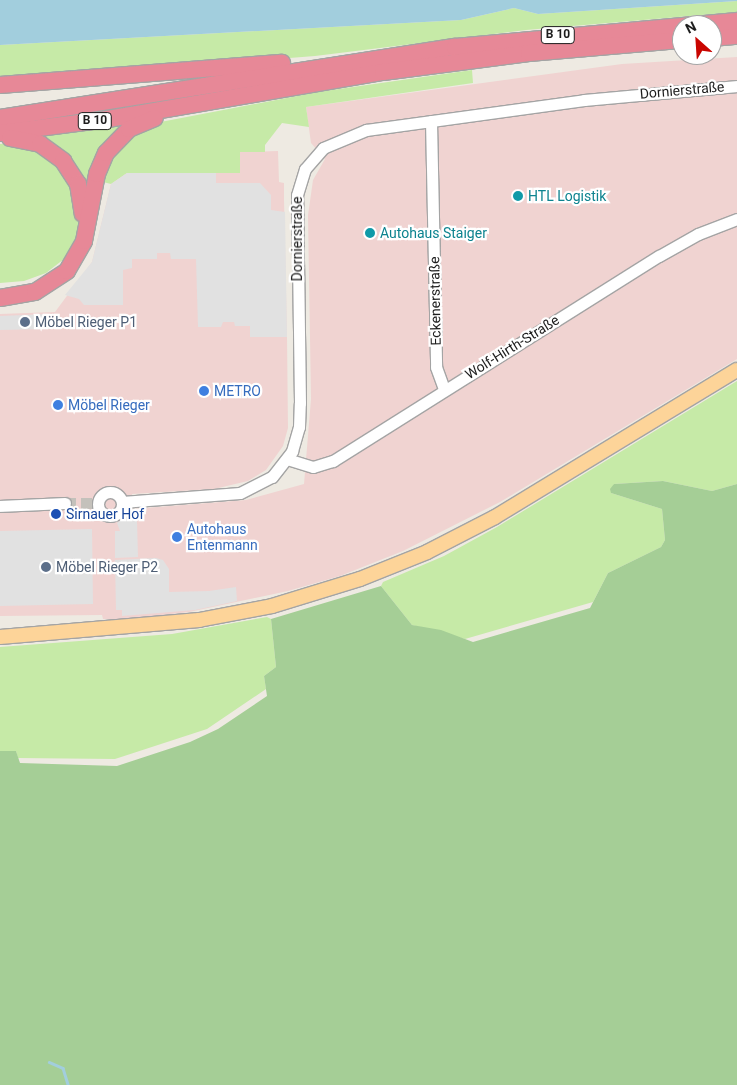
<!DOCTYPE html>
<html>
<head>
<meta charset="utf-8">
<style>
  body { margin:0 }
  #map { position:relative; width:737px; height:1085px; overflow:hidden; background:#eeeae2; font-family:Roboto,sans-serif }
  div>[style] { position:absolute }
  [style*='--x'] { left:calc(var(--x)*1px); top:calc(var(--y)*1px); width:calc(var(--w)*1px); rotate:calc(var(--a)*1deg) }
  .commercial>* { inset:0; background:#f0d3d1 }
  .grass>* { inset:0; background:#c6eaa7 }
  .forest>* { inset:0; background:#a5ce96 }
  .parking>* { inset:0; background:#e1e1e1 }
  .water>* { inset:0; background:#a2cedd }
  .stream>* { height:2.5px; margin:-1.25px; padding:0 1.25px; transform-origin:1.25px; border-radius:1.25px; background:#a2cedd }
  .minor-tunnel>* { height:11px; margin-top:-5.5px; transform-origin:0; background:repeating-linear-gradient(90deg,#c4c1bb 0 11px,transparent 0 16.5px) }
  .roads { filter:drop-shadow(1px 0 #a4a4a4) drop-shadow(-1px 0 #a4a4a4) drop-shadow(0 1px #a4a4a4) drop-shadow(0 -1px #a4a4a4) }
  .minor>* { height:11px; margin:-5.5px; padding:0 5.5px; transform-origin:5.5px; border-radius:5.5px; background:#fff }
  .minor>.ring { margin:-5.5px; padding:0; box-sizing:content-box; background:none; border:11px solid #fff; border-radius:50% }
  .major>* { height:14px; margin:-7px; padding:0 7px; transform-origin:7px; border-radius:7px; background:#fdd499 }
  .highway>* { height:16px; margin:-8px; padding:0 8px; transform-origin:8px; border-radius:8px; background:#e78897 }
  .dots>* { width:14px; height:14px; translate:-50% -50%; box-sizing:border-box; border:2px solid #fff; border-radius:50% }
  span { translate:-50% -50%; white-space:nowrap; text-align:center; line-height:1.15; -webkit-text-stroke:4.5px #fff; paint-order:stroke }
  .shield-label span { padding:1px 4px; background:#fff; border:1px solid; border-radius:4px; -webkit-text-stroke-width:0 }
  .shield-label { font-size:12px; color:#1d1d1d; font-weight:700 }
  .street-label { font-size:14px; color:#1d1d1d }
  .culture-label { font-size:14px; color:#0d838f }
  .left { translate:0 -50%; text-align:left }
  .service-label { font-size:14px; color:#4e5e75 }
  .shop-label { font-size:14px; color:#366cbe }
  .transit-label { font-size:14px; color:#164399 }
  .north { position:absolute; left:672px; top:15px; width:50px; height:50px; box-sizing:border-box; background:#fff; border:1px solid #a5a5a5; border-radius:50%; rotate:334deg; font-size:14px; font-weight:700; line-height:20px; text-align:center; color:#1d1d1d }
  .north::after { content:''; display:block; margin:auto; width:18px; height:22px; background:#c90500; clip-path:polygon(50% 0,100% 100%,50% 72%,0 100%) }
</style>
</head>
<body>
<div id="map">
  <div class="commercial">
    <div style="clip-path:polygon(737px 57px,737px 359px,500px 502px,403px 551px,340px 576px,288px 591px,189px 612px,129px 619px,103px 619px,102px 615px,0 616px,0 314px,55px 312px,92px 262px,111px 184px,127px 173px,239px 173px,240px 152px,278px 151px,279px 182px,284px 183px,284px 199px,287px 337px,288px 428px,283px 446px,266px 470px,248px 481px,214px 489px,132px 494px,132px 509px,246px 500px,304px 484px,311px 399px,308px 215px,313px 180px,325px 159px,311px 143px,306px 107px,622px 64px)"></div>
  </div>
  <div class="grass">
    <div style="clip-path:polygon(737px 1px,737px 12px,526px 30px,315px 56px,0 80px,0 45px,461px 20px,514px 8px,538px 14px)"></div>
    <div style="clip-path:polygon(472px 70px,473px 83px,306px 107px,309px 127px,282px 123px,265px 145px,265px 152px,240px 152px,240px 173px,127px 173px,111px 184px,99px 181px,116px 145px,150px 124px,318px 92px)"></div>
    <div style="clip-path:polygon(127px 124px,88px 202px,36px 137px)"></div>
    <div style="clip-path:polygon(0 144px,25px 144px,63px 167px,81px 216px,76px 237px,64px 259px,46px 273px,24px 281px,0 283px)"></div>
    <div style="clip-path:polygon(737px 381px,737px 484px,712px 491px,663px 481px,614px 484px,611px 493px,662px 509px,665px 540px,661px 547px,608px 573px,593px 602px,465px 639px,412px 625px,381px 586px,383px 582px,444px 556px,497px 527px)"></div>
    <div style="clip-path:polygon(267px 617px,271px 619px,276px 667px,264px 676px,266px 689px,207px 729px,115px 759px,18px 758px,16px 751px,0 751px,0 647px,172px 634px)"></div>
  </div>
  <div class="forest">
    <div style="clip-path:polygon(663px 481px,712px 491px,737px 484px,737px 1085px,0 1085px,0 751px,16px 751px,20px 763px,117px 766px,190px 742px,218px 729px,267px 696px,264px 676px,276px 667px,271px 619px,381px 586px,412px 625px,441px 630px,473px 642px,590px 608px,608px 573px,661px 547px,665px 540px,662px 509px,611px 493px,610px 489px,614px 484px)"></div>
  </div>
  <div class="parking">
    <div style="clip-path:polygon(127px 173px,216px 173px,216px 183px,260px 183px,271px 195px,271px 210px,285px 212px,287px 337px,250px 337px,250px 326px,235px 326px,234px 322px,223px 322px,221px 327px,198px 327px,196px 259px,171px 259px,170px 253px,157px 253px,157px 259px,132px 259px,132px 268px,123px 270px,123px 305px,84px 305px,79px 299px,65px 295px,92px 262px,111px 184px)"></div>
    <div style="clip-path:polygon(49px 314px,50px 329px,0 330px,0 316px)"></div>
    <div style="clip-path:polygon(129px 512px,137px 521px,138px 557px,115px 558px,115px 531px,120px 531px,117px 523px)"></div>
    <div style="clip-path:polygon(92px 529px,93px 604px,0 606px,0 531px)"></div>
    <div style="clip-path:polygon(156px 558px,163px 560px,169px 569px,169px 592px,209px 591px,236px 587px,237px 601px,195px 610px,122px 616px,122px 610px,116px 610px,115px 560px)"></div>
  </div>
  <div class="water">
    <div style="clip-path:polygon(0 0,737px 0,737px 1px,538px 14px,514px 8px,461px 20px,0 45px)"></div>
  </div>
  <div class="stream">
    <div style="--x:49;--y:1062;--w:15;--a:23"></div>
    <div style="--x:63;--y:1068;--w:17;--a:73"></div>
  </div>
  <div class="minor-tunnel">
    <div style="--x:65;--y:503;--w:34;--a:0"></div>
  </div>
  <div class="roads">
    <div class="minor">
      <div style="--x:431;--y:121;--w:246;--a:88.8"></div>
      <div style="--x:436;--y:367;--w:23;--a:70"></div>
      <div style="--x:287;--y:459;--w:27;--a:17"></div>
      <div style="--x:313;--y:467;--w:21;--a:-17"></div>
      <div style="--x:333;--y:461;--w:385;--a:-32.2"></div>
      <div style="--x:659;--y:256;--w:45;--a:-29.4"></div>
      <div style="--x:698;--y:234;--w:42;--a:-21"></div>
      <div class="ring" style="left:98px;top:492px;width:13px;height:13px"></div>
      <div style="--x:122;--y:502;--w:118;--a:-4.4"></div>
      <div style="--x:240;--y:493;--w:36;--a:-27"></div>
      <div style="--x:272;--y:477;--w:33;--a:-52"></div>
      <div style="--x:292;--y:451;--w:25;--a:-74"></div>
      <div style="--x:299;--y:427;--w:24;--a:-88"></div>
      <div style="--x:300;--y:403;--w:208;--a:-90.8"></div>
      <div style="--x:297;--y:195;--w:27;--a:-73"></div>
      <div style="--x:305;--y:169;--w:28;--a:-49"></div>
      <div style="--x:323;--y:148;--w:47;--a:-22.7"></div>
      <div style="--x:366;--y:130;--w:220;--a:-7.8"></div>
      <div style="--x:584;--y:100;--w:154;--a:-5.2"></div>
      <div style="--x:0;--y:506;--w:65;--a:-2.6"></div>
    </div>
    <div class="major">
      <div style="--x:0;--y:637;--w:200;--a:-4.9"></div>
      <div style="--x:199;--y:620;--w:74;--a:-10.9"></div>
      <div style="--x:272;--y:606;--w:92;--a:-17.1"></div>
      <div style="--x:360;--y:579;--w:72;--a:-21.9"></div>
      <div style="--x:427;--y:552;--w:76;--a:-27.2"></div>
      <div style="--x:495;--y:517;--w:283;--a:-31.3"></div>
    </div>
    <div class="highway">
      <div style="--x:712;--y:38;--w:25;--a:-5"></div>
      <div style="--x:0;--y:85;--w:283;--a:-4.5"></div>
      <div style="--x:0;--y:118;--w:461;--a:-8.9"></div>
      <div style="--x:455;--y:47;--w:283;--a:-5.3"></div>
      <div style="--x:0;--y:133;--w:103;--a:-7.3"></div>
      <div style="--x:102;--y:120;--w:285;--a:-9.7"></div>
      <div style="--x:383;--y:72;--w:147;--a:-7.4"></div>
      <div style="--x:529;--y:53;--w:154;--a:-4.9"></div>
      <div style="--x:10;--y:138;--w:31;--a:11"></div>
      <div style="--x:40;--y:144;--w:29;--a:36"></div>
      <div style="--x:63;--y:161;--w:27;--a:57"></div>
      <div style="--x:78;--y:184;--w:30;--a:81"></div>
      <div style="--x:0;--y:298;--w:36;--a:-10"></div>
      <div style="--x:35;--y:292;--w:38;--a:-33"></div>
      <div style="--x:67;--y:271;--w:34;--a:-60"></div>
      <div style="--x:84;--y:241;--w:68;--a:-79"></div>
      <div style="--x:97;--y:174;--w:23;--a:-67"></div>
      <div style="--x:106;--y:153;--w:33;--a:-46"></div>
      <div style="--x:129;--y:129;--w:28;--a:-23"></div>
    </div>
  </div>
  <div class="dots">
    <div style="left:518px;top:196px;background:#0f9aa8"></div>
    <div style="left:370px;top:233px;background:#0f9aa8"></div>
    <div style="left:25px;top:322px;background:#5c6f8a"></div>
    <div style="left:204px;top:391px;background:#3f7fe0"></div>
    <div style="left:58px;top:405px;background:#3f7fe0"></div>
    <div style="left:56px;top:514px;background:#1a4fb4"></div>
    <div style="left:177px;top:537px;background:#3f7fe0"></div>
    <div style="left:46px;top:567px;background:#5c6f8a"></div>
  </div>
  <div class="shield-label">
    <span style="left:558px;top:35px">B 10</span>
    <span style="left:95px;top:121px">B 10</span>
  </div>
  <div class="street-label">
    <span style="left:682px;top:90px;rotate:-5deg">Dornierstraße</span>
    <span style="left:297px;top:239px;rotate:-90deg">Dornierstraße</span>
    <span style="left:435px;top:301px;rotate:-91deg">Eckenerstraße</span>
    <span style="left:512px;top:347px;rotate:-32deg">Wolf-Hirth-Straße</span>
  </div>
  <div class="culture-label">
    <span class="left" style="left:528px;top:196px">HTL Logistik</span>
    <span class="left" style="left:380px;top:233px">Autohaus Staiger</span>
  </div>
  <div class="service-label">
    <span class="left" style="left:35px;top:322px">Möbel Rieger P1</span>
    <span class="left" style="left:56px;top:567px">Möbel Rieger P2</span>
  </div>
  <div class="shop-label">
    <span class="left" style="left:214px;top:391px">METRO</span>
    <span class="left" style="left:68px;top:405px">Möbel Rieger</span>
    <span class="left" style="left:187px;top:537px">Autohaus<br>Entenmann</span>
  </div>
  <div class="transit-label">
    <span class="left" style="left:66px;top:514px">Sirnauer Hof</span>
  </div>
  <div class="north">N</div>
</div>
</body>
</html>
